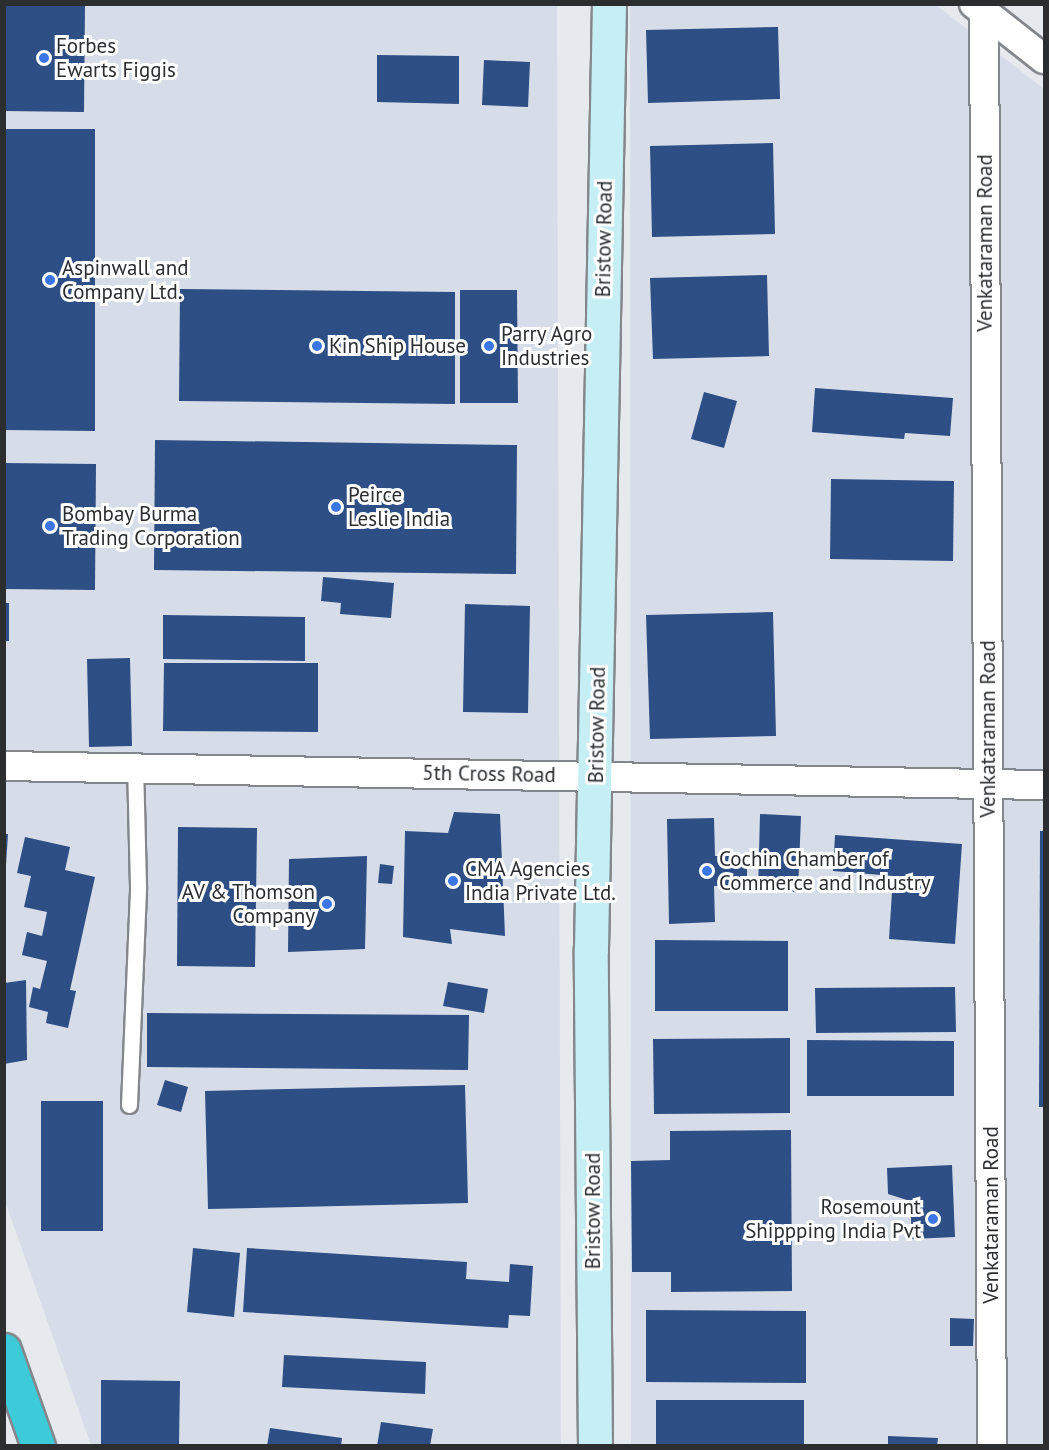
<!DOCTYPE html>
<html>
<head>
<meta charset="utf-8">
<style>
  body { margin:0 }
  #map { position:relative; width:1049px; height:1450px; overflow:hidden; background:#e6e9ee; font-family:"PT Sans",sans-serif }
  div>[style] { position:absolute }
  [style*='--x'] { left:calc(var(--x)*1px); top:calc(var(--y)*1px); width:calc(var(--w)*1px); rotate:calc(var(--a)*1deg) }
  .built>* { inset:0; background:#d6dde9 }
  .building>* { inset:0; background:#2e4e86 }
  .roads { filter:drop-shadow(2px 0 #83868b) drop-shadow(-2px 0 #83868b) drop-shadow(0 2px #83868b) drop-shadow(0 -2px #83868b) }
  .lane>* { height:15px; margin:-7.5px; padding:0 7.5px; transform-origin:7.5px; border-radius:7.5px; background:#fff }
  .street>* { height:28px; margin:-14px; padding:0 14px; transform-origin:14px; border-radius:14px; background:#fff }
  .secondary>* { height:33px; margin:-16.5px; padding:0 16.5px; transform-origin:16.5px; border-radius:16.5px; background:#c5eff4 }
  .highway>* { height:33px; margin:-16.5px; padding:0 16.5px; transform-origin:16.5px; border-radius:16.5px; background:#3dcad9 }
  .dots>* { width:16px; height:16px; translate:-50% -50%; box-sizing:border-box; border:3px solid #fff; border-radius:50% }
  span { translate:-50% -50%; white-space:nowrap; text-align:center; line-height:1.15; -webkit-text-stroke:6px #fff; paint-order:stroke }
  .poi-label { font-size:21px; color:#2b2d2f }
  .left { translate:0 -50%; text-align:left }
  .right { translate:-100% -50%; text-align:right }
  .street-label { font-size:21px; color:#2b2d2f }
  .frame { position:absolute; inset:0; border:6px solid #2b2d2f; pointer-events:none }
</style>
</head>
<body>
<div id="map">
  <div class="built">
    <div style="clip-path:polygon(4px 5px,557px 5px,561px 1445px,91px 1445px,5px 1201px)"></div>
    <div style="clip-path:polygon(630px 5px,936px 5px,1044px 89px,1044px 1445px,631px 1445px)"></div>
  </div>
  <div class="building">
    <div style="clip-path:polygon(4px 4px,85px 4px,84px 112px,4px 111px)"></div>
    <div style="clip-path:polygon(778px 27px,780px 99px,648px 103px,646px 30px)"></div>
    <div style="clip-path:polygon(377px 55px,459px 56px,459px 104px,377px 102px)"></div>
    <div style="clip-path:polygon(484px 60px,530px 62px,528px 107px,482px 105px)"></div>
    <div style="clip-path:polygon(4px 129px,95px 129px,95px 431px,4px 430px)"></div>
    <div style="clip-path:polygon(773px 143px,775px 234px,652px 237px,650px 146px)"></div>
    <div style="clip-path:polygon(767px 275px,769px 356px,653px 359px,650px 278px)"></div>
    <div style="clip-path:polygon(180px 289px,455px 292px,455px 404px,179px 401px)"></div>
    <div style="clip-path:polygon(460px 290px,517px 290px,518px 403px,460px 403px)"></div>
    <div style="clip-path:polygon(815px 388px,953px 398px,950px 436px,905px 433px,904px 439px,812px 432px)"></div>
    <div style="clip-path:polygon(704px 392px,737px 401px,724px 448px,691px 439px)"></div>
    <div style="clip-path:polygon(155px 440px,517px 445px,516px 574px,154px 570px)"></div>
    <div style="clip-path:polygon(4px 463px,96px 464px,95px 590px,4px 589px)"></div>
    <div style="clip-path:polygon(831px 479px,954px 481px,953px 561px,830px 559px)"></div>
    <div style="clip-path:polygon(323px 577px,394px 583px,391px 618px,340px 614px,341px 603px,321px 601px)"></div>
    <div style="clip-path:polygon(4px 603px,9px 603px,9px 641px,4px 641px)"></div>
    <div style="clip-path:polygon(465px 604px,530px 606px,528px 713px,463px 712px)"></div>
    <div style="clip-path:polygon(773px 612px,776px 736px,650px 739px,646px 615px)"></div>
    <div style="clip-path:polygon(163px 615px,305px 617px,305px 661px,163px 659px)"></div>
    <div style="clip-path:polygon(130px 658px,132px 746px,89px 747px,87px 659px)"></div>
    <div style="clip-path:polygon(164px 663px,318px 663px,318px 732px,163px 731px)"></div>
    <div style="clip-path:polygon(454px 812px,500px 814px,505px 936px,450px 929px,452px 944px,403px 937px,405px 831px,448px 833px)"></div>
    <div style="clip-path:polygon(760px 814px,801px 816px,798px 892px,758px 891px)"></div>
    <div style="clip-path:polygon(714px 818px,715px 856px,747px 856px,747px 886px,714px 886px,715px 922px,669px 924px,667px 819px)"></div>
    <div style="clip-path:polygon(178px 827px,257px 828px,255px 967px,177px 966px)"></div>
    <div style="clip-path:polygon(1040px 831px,1044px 831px,1044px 1107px,1039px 1107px)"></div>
    <div style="clip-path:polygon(4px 834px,8px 834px,6px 865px,4px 865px)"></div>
    <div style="clip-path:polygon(835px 835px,962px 844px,955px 944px,889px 939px,893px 876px,833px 871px)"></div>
    <div style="clip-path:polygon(25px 837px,70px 847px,65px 870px,95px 877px,70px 990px,76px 991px,68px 1028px,46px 1023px,48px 1012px,29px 1007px,33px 987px,40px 989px,47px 961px,22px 955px,27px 932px,42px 936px,47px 912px,24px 907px,31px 876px,17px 873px)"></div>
    <div style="clip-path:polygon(367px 856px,365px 949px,288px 952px,289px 859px)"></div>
    <div style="clip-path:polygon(380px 864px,394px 866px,392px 884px,378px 883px)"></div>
    <div style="clip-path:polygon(655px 940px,788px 941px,788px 1011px,655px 1011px)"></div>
    <div style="clip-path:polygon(26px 980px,27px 1060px,4px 1064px,4px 983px)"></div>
    <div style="clip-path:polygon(448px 982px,488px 989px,484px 1013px,443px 1006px)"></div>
    <div style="clip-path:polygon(955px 987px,956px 1032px,816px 1033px,815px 988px)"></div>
    <div style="clip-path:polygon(147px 1013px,469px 1015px,468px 1070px,147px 1067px)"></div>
    <div style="clip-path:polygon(790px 1038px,790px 1113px,654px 1114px,653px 1039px)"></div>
    <div style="clip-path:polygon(807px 1040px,954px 1041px,954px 1096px,807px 1096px)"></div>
    <div style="clip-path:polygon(165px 1080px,188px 1087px,181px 1112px,157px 1105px)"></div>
    <div style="clip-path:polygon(465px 1085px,468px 1203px,208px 1209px,205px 1091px)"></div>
    <div style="clip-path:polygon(41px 1101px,103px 1101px,103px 1231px,41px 1231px)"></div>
    <div style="clip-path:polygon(791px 1130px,792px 1291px,671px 1292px,671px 1272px,632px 1272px,631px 1161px,670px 1160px,670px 1131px)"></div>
    <div style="clip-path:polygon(952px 1165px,955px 1237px,912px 1239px,910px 1201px,888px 1194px,887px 1168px)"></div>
    <div style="clip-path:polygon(193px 1248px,240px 1253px,234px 1317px,187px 1312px)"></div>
    <div style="clip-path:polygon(247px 1248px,467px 1262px,466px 1279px,509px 1282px,510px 1264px,533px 1266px,530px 1316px,509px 1315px,508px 1328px,243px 1312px)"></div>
    <div style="clip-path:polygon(646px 1310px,806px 1311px,806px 1383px,646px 1382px)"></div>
    <div style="clip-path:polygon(950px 1318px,974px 1319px,973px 1346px,950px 1346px)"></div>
    <div style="clip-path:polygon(284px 1355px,426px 1362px,425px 1394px,282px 1387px)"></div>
    <div style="clip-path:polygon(101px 1380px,180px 1381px,179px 1446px,101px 1446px)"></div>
    <div style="clip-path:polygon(656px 1400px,804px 1400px,804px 1446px,656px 1446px)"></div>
    <div style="clip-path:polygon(381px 1422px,433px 1429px,430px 1446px,377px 1446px)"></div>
    <div style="clip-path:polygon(270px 1428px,342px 1438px,341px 1446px,267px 1446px)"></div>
    <div style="clip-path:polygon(888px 1436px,938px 1438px,937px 1446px,888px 1446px)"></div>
  </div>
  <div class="roads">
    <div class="lane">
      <div style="--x:129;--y:1105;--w:219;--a:-87.6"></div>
      <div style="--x:138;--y:886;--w:119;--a:-91.4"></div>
    </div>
    <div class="street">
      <div style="--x:974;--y:4;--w:89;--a:38.2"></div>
      <div style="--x:984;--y:13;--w:1433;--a:89.68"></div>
      <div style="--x:4;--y:766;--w:1040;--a:1.05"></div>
    </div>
    <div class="secondary">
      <div style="--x:595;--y:1446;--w:497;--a:-90.5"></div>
      <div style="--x:591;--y:949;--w:945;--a:-88.91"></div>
    </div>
    <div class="highway">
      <div style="--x:4;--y:1350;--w:102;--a:70.5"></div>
    </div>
  </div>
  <div class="dots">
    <div style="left:44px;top:58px;background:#3a76e5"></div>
    <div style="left:50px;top:280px;background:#3a76e5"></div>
    <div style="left:317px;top:346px;background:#3a76e5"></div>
    <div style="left:489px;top:346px;background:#3a76e5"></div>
    <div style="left:336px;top:507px;background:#3a76e5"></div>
    <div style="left:50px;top:526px;background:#3a76e5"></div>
    <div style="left:707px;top:871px;background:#3a76e5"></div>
    <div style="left:453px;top:881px;background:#3a76e5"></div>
    <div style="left:327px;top:904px;background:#3a76e5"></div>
    <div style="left:933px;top:1219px;background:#3a76e5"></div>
  </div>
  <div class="poi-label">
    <span class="left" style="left:56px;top:58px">Forbes<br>Ewarts Figgis</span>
    <span class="left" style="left:62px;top:280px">Aspinwall and<br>Company Ltd.</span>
    <span class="left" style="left:501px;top:346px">Parry Agro<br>Industries</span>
    <span class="left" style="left:329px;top:346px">Kin Ship House</span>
    <span class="left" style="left:348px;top:507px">Peirce<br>Leslie India</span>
    <span class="left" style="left:62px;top:526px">Bombay Burma<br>Trading Corporation</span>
    <span class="left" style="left:719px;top:871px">Cochin Chamber of<br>Commerce and Industry</span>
    <span class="left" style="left:465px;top:881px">CMA Agencies<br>India Private Ltd.</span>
    <span class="right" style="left:315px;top:904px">AV &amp; Thomson<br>Company</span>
    <span class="right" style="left:921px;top:1219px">Rosemount<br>Shippping India Pvt</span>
  </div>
  <div class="street-label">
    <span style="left:604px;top:239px;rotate:-89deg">Bristow Road</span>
    <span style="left:985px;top:243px;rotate:-90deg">Venkataraman Road</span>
    <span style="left:597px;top:725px;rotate:-89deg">Bristow Road</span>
    <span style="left:988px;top:729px;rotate:-90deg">Venkataraman Road</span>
    <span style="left:489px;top:774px;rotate:1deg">5th Cross Road</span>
    <span style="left:593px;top:1211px;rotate:-90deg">Bristow Road</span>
    <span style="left:991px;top:1215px;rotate:-90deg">Venkataraman Road</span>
  </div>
  <div class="frame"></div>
</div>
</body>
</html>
